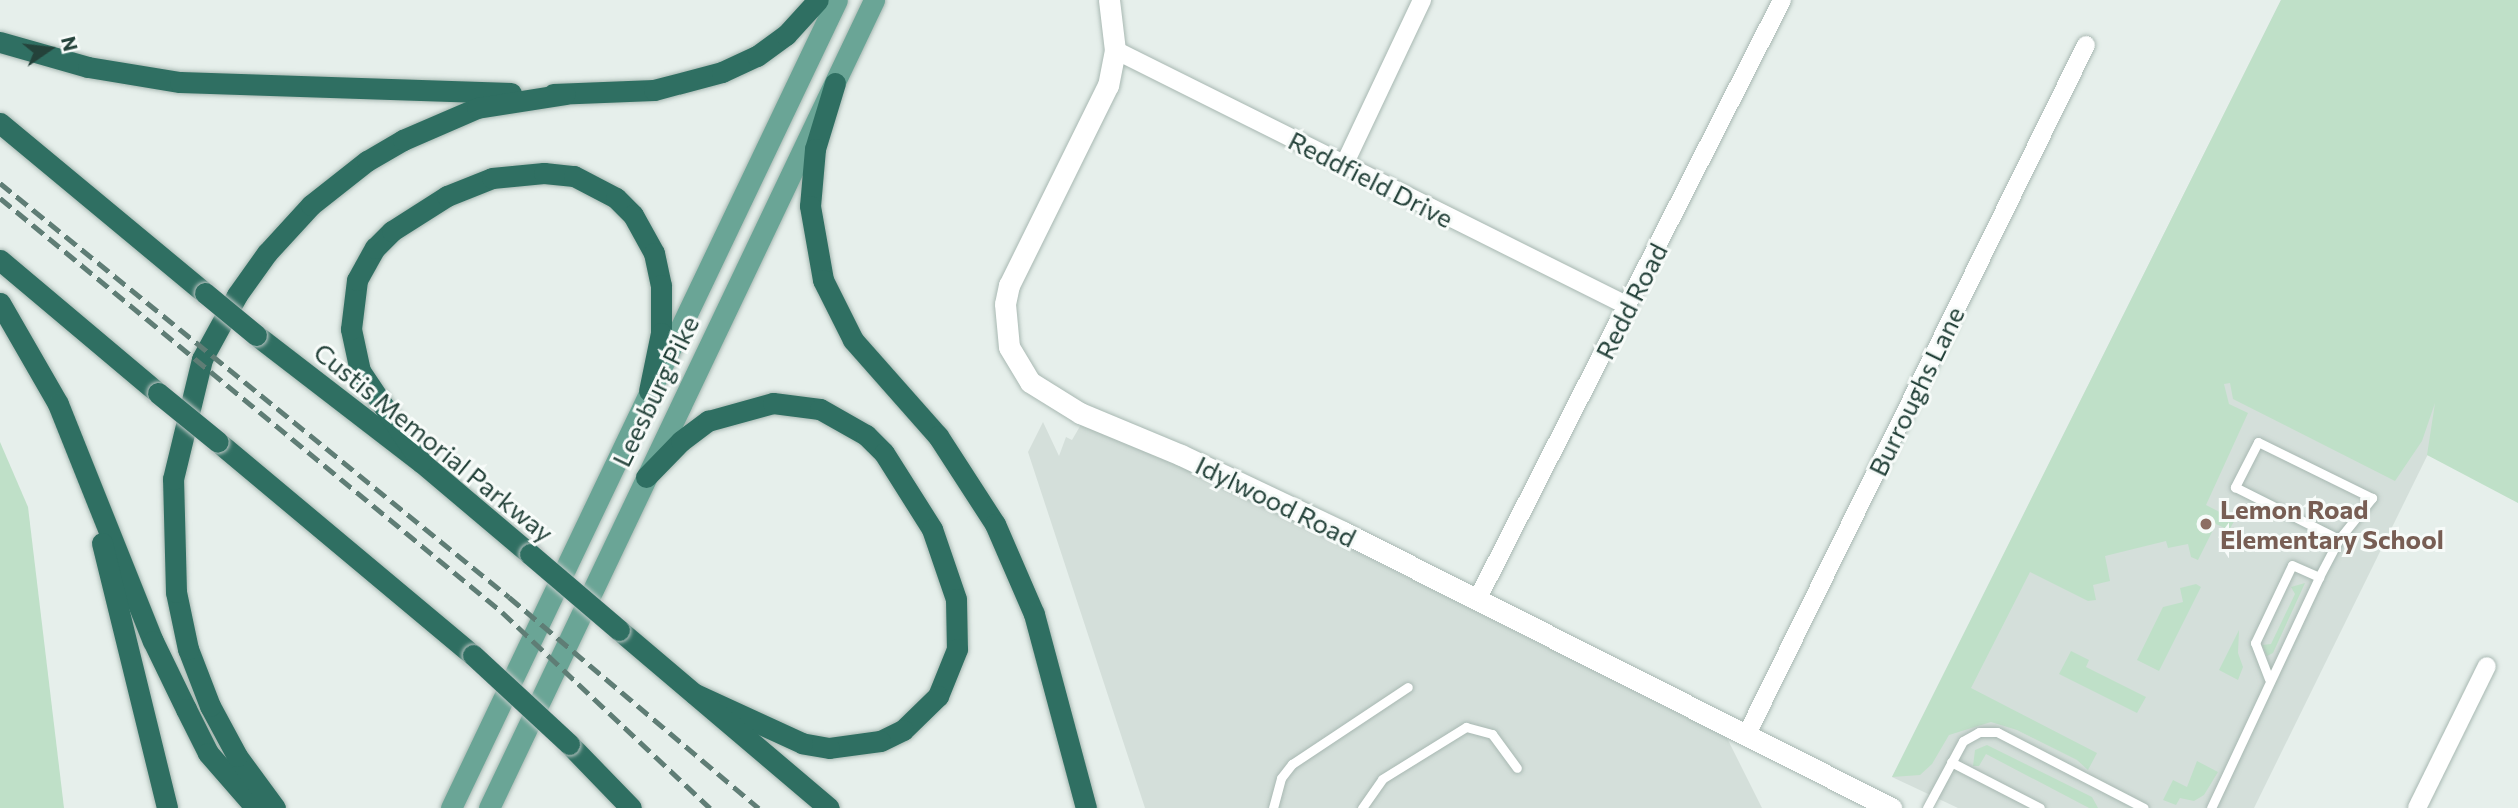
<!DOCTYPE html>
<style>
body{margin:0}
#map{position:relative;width:2518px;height:808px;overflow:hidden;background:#e6efeb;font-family:Commissioner,sans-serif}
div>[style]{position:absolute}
.built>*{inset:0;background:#d4dfda}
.green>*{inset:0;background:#bfe0c8}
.roads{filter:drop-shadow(0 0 2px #a8b8b2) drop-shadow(0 0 2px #a8b8b2)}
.lane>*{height:9px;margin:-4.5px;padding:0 4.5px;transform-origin:4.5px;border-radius:4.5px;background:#fff}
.street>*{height:18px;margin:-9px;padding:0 9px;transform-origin:9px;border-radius:9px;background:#fff}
.secondary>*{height:21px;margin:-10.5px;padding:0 10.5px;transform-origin:10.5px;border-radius:10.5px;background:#fff}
.primary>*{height:21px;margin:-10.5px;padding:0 10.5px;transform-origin:10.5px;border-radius:10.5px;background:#6aa596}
.highway>*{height:21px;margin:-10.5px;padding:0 10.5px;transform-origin:10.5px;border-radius:10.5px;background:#2f6f62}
.rail>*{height:5px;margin-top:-2.5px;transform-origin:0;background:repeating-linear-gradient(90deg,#5f7d75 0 14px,transparent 0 21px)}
.bridges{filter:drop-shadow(0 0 2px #c2cac8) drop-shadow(0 0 2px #c2cac8)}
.highway-bridge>*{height:21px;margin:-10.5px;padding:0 10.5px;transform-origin:10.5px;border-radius:10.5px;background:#2f6f62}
.dots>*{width:19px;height:19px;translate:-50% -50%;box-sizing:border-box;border:4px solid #f7fbf9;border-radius:50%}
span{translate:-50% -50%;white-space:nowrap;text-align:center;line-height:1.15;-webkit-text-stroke:6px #f7fbf9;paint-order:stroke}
.street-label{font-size:26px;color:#24423a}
.education-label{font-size:26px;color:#785e54;font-weight:700}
.left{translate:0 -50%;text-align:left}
.north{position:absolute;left:14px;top:14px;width:70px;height:70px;-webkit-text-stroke:5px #f7fbf9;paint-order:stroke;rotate:76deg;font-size:19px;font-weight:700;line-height:28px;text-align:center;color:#24423a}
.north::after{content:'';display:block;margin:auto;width:24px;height:32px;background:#24423a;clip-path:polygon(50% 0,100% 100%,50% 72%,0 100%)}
</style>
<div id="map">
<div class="built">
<i style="clip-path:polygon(2281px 0,2518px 0,2518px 271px,2254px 808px,1958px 808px,1892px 777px)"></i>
<i style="clip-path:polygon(1086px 416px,1727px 738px,1762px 808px,1145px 808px,1028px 452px,1043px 422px,1059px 456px,1066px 437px,1072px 440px)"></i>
</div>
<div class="green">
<i style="clip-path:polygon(2281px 0,2518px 0,2518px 503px,2427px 455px,2435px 403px,2422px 441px,2395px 481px,2233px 399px,2230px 383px,2224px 384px,2229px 404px,2248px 413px,2206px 505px,2235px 520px,2229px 530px,2216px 524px,2198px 560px,2191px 557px,2188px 544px,2168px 548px,2166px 541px,2105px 556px,2110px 581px,2093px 585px,2096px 600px,2088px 601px,2030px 572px,1971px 688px,2097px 753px,2088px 770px,2077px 760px,2017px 730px,1991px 722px,1949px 735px,1932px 764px,1920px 775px,1892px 777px)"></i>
<i style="clip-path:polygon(0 442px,28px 507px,64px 808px,0 808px)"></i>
<i style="clip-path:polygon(2305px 583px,2273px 653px,2267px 656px,2262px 645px,2271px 644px,2295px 594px,2291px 587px)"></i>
<i style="clip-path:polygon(2196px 584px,2201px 587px,2159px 671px,2137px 660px,2163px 607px,2183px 602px,2180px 588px)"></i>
<i style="clip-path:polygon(2239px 630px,2238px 653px,2243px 667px,2238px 680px,2219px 670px)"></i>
<i style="clip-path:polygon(2071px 651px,2089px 660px,2086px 667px,2146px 697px,2137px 713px,2059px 674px)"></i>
<i style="clip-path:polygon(1987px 745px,2092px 797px,2098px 808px,2089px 808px,1986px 754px,1979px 766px,1973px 766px,1975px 750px)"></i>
<i style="clip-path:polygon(2197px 761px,2218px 772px,2204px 795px,2194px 801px,2180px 798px,2176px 805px,2163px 800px,2173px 780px,2187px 787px)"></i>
</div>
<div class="roads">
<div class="lane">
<i style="left:2269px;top:679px;width:39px;rotate:-111deg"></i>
<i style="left:2255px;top:643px;width:86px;rotate:-64.6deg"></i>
<i style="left:2292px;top:565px;width:30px;rotate:24deg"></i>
<i style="left:1951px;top:762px;width:100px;rotate:27.3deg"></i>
<i style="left:1273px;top:808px;width:31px;rotate:-75deg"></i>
<i style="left:1281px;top:778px;width:18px;rotate:-52deg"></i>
<i style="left:1292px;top:764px;width:139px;rotate:-33.6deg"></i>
<i style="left:1362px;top:808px;width:35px;rotate:-55deg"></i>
<i style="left:1382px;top:779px;width:99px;rotate:-31.8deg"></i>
<i style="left:1466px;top:727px;width:27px;rotate:15deg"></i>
<i style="left:1492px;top:734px;width:42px;rotate:53.7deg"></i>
<i style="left:1927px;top:808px;width:76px;rotate:-61.8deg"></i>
<i style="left:1963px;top:741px;width:18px;rotate:-29deg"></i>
<i style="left:1979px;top:732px;width:18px"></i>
<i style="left:1997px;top:732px;width:165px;rotate:27.3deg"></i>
<i style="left:2211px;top:808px;width:255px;rotate:-64.9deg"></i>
<i style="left:2319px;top:577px;width:43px;rotate:-62.2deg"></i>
<i style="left:2339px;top:539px;width:53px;rotate:-51.2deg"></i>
<i style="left:2372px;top:498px;width:127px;rotate:-153.8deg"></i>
<i style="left:2258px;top:442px;width:51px;rotate:117.1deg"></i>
<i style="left:2235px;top:487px;width:116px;rotate:26.6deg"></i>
</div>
<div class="street">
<i style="left:1115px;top:50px;width:573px;rotate:26.52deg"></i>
<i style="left:1344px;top:165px;width:183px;rotate:-64.7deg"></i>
<i style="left:1477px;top:600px;width:673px;rotate:-63.05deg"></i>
<i style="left:1746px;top:736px;width:770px;rotate:-63.8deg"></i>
<i style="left:2417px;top:808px;width:158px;rotate:-63.8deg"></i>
</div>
<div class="secondary">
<i style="left:1109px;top:0;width:50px;rotate:83.2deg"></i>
<i style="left:1115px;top:50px;width:36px;rotate:101deg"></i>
<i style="left:1108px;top:85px;width:223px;rotate:116.3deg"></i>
<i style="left:1009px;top:285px;width:19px;rotate:102deg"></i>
<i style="left:1005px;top:304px;width:43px;rotate:84.7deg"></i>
<i style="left:1009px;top:347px;width:41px;rotate:59deg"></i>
<i style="left:1030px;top:382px;width:59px;rotate:31.8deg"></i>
<i style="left:1080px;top:413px;width:109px;rotate:22.6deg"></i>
<i style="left:1181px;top:455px;width:179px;rotate:25.4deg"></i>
<i style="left:1343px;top:532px;width:614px;rotate:26.73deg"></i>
</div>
<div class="primary">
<i style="left:451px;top:808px;width:895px;rotate:-64.47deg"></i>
<i style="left:489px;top:808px;width:895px;rotate:-64.52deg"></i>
</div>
<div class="highway">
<i style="left:0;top:42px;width:91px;rotate:15.9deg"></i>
<i style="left:88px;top:67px;width:93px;rotate:9.3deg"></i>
<i style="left:180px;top:82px;width:331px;rotate:1.9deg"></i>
<i style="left:835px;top:83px;width:69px;rotate:106.9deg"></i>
<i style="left:815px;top:149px;width:57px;rotate:95deg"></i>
<i style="left:810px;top:206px;width:75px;rotate:80deg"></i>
<i style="left:823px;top:280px;width:67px;rotate:63.4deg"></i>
<i style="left:853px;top:340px;width:128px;rotate:48.5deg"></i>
<i style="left:938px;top:436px;width:105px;rotate:57.1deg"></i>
<i style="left:995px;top:524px;width:98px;rotate:66.6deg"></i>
<i style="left:1034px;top:614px;width:201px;rotate:75deg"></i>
<i style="left:553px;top:94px;width:101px;rotate:-2.3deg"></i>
<i style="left:654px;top:90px;width:70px;rotate:-14.8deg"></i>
<i style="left:722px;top:72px;width:38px;rotate:-25deg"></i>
<i style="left:757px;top:56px;width:36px;rotate:-36deg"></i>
<i style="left:786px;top:35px;width:47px;rotate:-47.6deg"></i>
<i style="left:0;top:123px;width:266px;rotate:39.7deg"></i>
<i style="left:0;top:260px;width:207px;rotate:40.1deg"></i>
<i style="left:0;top:303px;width:116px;rotate:60.1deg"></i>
<i style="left:58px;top:404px;width:255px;rotate:68.2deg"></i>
<i style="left:153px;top:641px;width:76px;rotate:64.1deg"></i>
<i style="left:186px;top:709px;width:49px;rotate:63.4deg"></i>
<i style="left:208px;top:753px;width:73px;rotate:48.9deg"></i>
<i style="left:256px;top:335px;width:208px;rotate:37.6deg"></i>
<i style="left:421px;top:462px;width:143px;rotate:40.2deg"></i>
<i style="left:218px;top:442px;width:332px;rotate:39.9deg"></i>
<i style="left:421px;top:462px;width:110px;rotate:-123.8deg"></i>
<i style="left:360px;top:371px;width:43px;rotate:-102.1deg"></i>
<i style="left:351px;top:329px;width:49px;rotate:-83deg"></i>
<i style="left:357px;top:280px;width:37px;rotate:-61deg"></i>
<i style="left:375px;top:248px;width:24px;rotate:-45deg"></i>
<i style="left:392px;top:231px;width:65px;rotate:-32.5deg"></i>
<i style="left:447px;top:196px;width:48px;rotate:-21.8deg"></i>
<i style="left:492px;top:178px;width:52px;rotate:-5.5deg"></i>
<i style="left:544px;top:173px;width:30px;rotate:6deg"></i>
<i style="left:574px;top:176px;width:47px;rotate:27.6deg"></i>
<i style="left:616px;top:198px;width:24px;rotate:45deg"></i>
<i style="left:633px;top:215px;width:43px;rotate:61.1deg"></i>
<i style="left:654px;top:253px;width:33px;rotate:78deg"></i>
<i style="left:661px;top:285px;width:48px;rotate:90deg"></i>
<i style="left:661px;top:333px;width:59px;rotate:101.7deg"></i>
<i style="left:646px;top:477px;width:50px;rotate:-45.8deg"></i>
<i style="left:681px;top:441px;width:34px;rotate:-37deg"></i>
<i style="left:708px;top:421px;width:67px;rotate:-15.5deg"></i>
<i style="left:773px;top:403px;width:47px;rotate:7.3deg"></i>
<i style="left:820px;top:409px;width:53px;rotate:29.5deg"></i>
<i style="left:866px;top:435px;width:25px;rotate:45deg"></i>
<i style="left:884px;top:453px;width:90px;rotate:57.7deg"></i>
<i style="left:932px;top:529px;width:74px;rotate:71.1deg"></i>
<i style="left:956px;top:599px;width:50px;rotate:88.9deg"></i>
<i style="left:957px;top:649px;width:51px;rotate:112deg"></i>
<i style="left:938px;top:696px;width:49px;rotate:135.8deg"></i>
<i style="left:903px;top:730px;width:25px;rotate:154deg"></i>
<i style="left:880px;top:741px;width:51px;rotate:172.2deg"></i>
<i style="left:829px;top:748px;width:27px;rotate:-170deg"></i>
<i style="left:802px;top:743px;width:118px;rotate:-155.4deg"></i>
<i style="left:102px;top:543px;width:273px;rotate:76.2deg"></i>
<i style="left:619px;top:630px;width:275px;rotate:40.3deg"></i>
<i style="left:569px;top:744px;width:89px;rotate:45.9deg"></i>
<i style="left:275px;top:808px;width:64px;rotate:-126.2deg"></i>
<i style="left:237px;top:756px;width:57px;rotate:-118.4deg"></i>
<i style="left:210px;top:706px;width:61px;rotate:-111.1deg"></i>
<i style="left:188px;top:649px;width:58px;rotate:-101.9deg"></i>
<i style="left:176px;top:592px;width:113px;rotate:-91.5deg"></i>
<i style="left:173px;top:479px;width:123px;rotate:-76.4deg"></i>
<i style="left:202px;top:359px;width:73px;rotate:-61.3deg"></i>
<i style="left:237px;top:295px;width:52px;rotate:-54.5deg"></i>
<i style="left:267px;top:253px;width:65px;rotate:-47.5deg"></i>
<i style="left:311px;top:205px;width:71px;rotate:-38.2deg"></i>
<i style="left:367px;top:161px;width:42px;rotate:-30.3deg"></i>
<i style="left:403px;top:140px;width:81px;rotate:-23.4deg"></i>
<i style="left:477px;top:108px;width:89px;rotate:-9deg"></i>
</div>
</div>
<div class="rail">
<i style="left:0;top:183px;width:656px;rotate:39.12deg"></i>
<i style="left:509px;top:597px;width:327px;rotate:40.2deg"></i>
<i style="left:0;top:198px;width:651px;rotate:39.51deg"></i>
<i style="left:502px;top:612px;width:286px;rotate:43.3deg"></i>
</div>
<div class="bridges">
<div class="highway-bridge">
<i style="left:205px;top:293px;width:66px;rotate:39.5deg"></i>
<i style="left:158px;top:393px;width:77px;rotate:39.2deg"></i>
<i style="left:530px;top:554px;width:117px;rotate:40.5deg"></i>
<i style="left:473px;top:655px;width:131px;rotate:42.8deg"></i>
</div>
</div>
<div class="dots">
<i style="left:2206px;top:524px;background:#8d6e63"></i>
</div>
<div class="street-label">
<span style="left:1371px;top:179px;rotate:27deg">Reddfield Drive</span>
<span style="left:1631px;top:301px;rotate:-63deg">Redd Road</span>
<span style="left:655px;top:391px;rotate:-64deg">Leesburg Pike</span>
<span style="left:1916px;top:391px;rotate:-64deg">Burroughs Lane</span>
<span style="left:434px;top:442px;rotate:39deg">Custis Memorial Parkway</span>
<span style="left:1276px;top:501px;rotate:26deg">Idylwood Road</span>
</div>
<div class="education-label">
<span class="left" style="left:2220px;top:524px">Lemon Road<br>Elementary School</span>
</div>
<div class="north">N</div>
</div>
